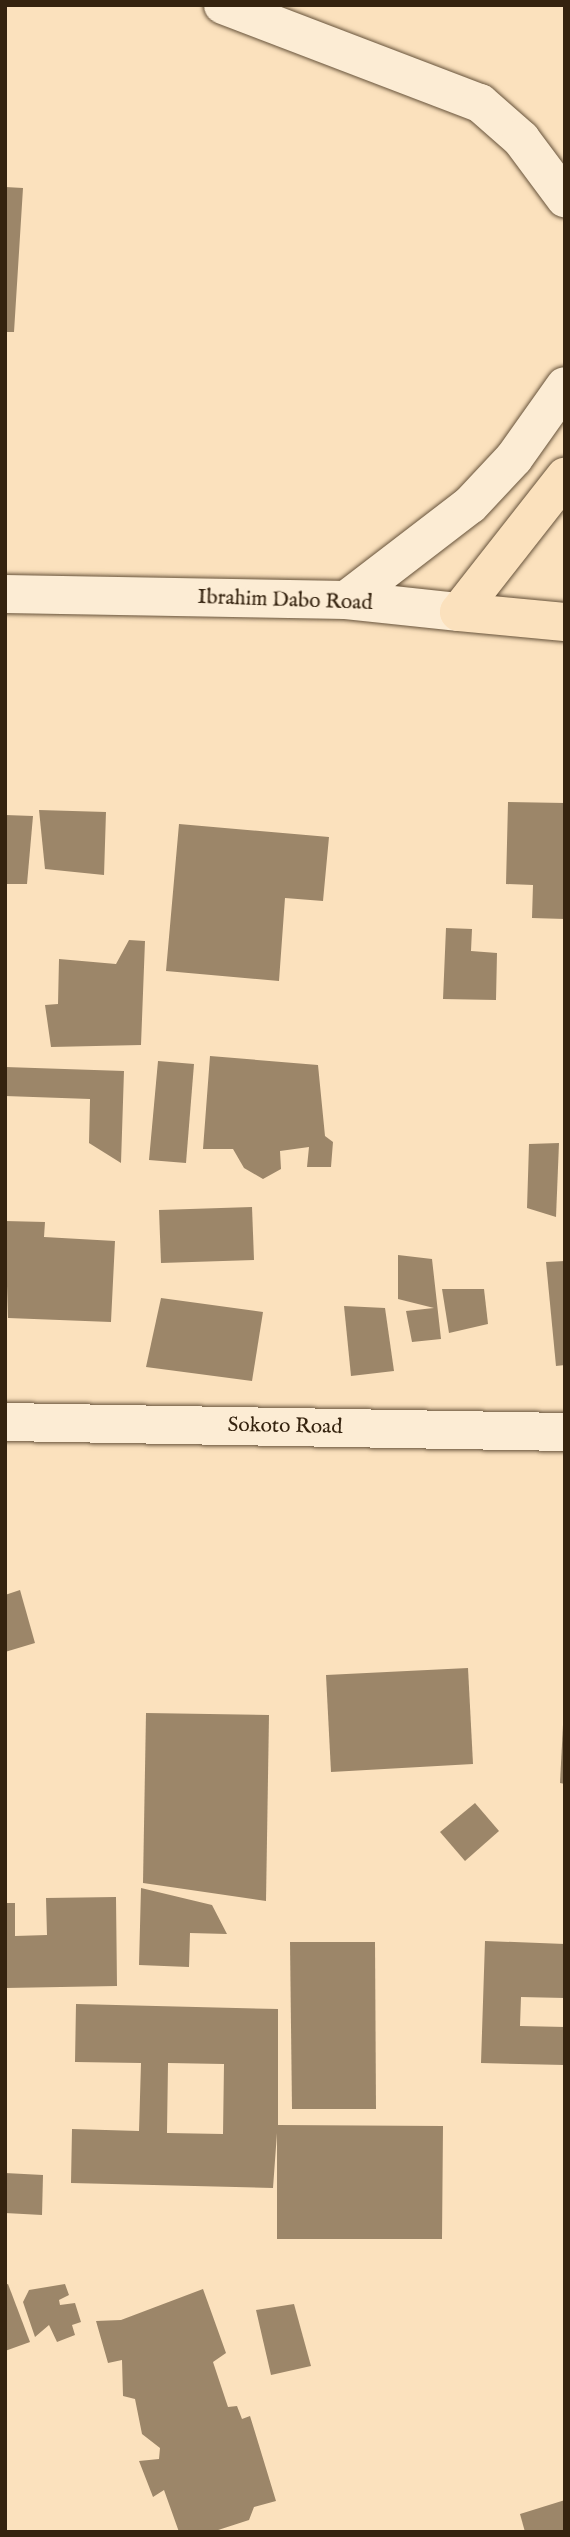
<!DOCTYPE html>
<style>
body{margin:0}
#map{position:relative;width:570px;height:2537px;overflow:hidden;background:#fbe1bd;font-family:"IM FELL English",serif}
div>[style]{position:absolute}
.building>*{inset:0;background:#9c8669}
.roads{filter:drop-shadow(0 0 2px #66523a) drop-shadow(0 0 2px #66523a)}
.minor>*{height:38px;margin:-19px;padding:0 19px;transform-origin:19px;border-radius:19px;background:#fcecd4}
.major>*{height:38px;margin:-19px;padding:0 19px;transform-origin:19px;border-radius:19px;background:#fbe1bd}
span{translate:-50% -50%;white-space:nowrap;text-align:center;line-height:1.15;-webkit-text-stroke:6px #fcecd4;paint-order:stroke}
.street-label{font-size:21px;color:#35230f}
.frame{position:absolute;inset:0;border:7px solid #35230f;pointer-events:none}
</style>
<div id="map">
<div class="building">
<i style="clip-path:polygon(5px 187px,23px 188px,14px 332px,5px 332px)"></i>
<i style="clip-path:polygon(508px 802px,565px 803px,565px 919px,532px 918px,533px 885px,506px 884px)"></i>
<i style="clip-path:polygon(39px 810px,106px 812px,104px 875px,45px 869px)"></i>
<i style="clip-path:polygon(5px 815px,33px 816px,27px 884px,5px 884px)"></i>
<i style="clip-path:polygon(179px 824px,329px 837px,323px 901px,285px 898px,279px 981px,166px 971px)"></i>
<i style="clip-path:polygon(446px 928px,472px 929px,471px 951px,497px 953px,496px 1000px,443px 999px)"></i>
<i style="clip-path:polygon(129px 940px,145px 941px,141px 1045px,51px 1047px,45px 1005px,58px 1004px,59px 959px,116px 964px)"></i>
<i style="clip-path:polygon(210px 1056px,318px 1065px,325px 1136px,333px 1142px,331px 1167px,307px 1167px,309px 1147px,280px 1151px,281px 1169px,263px 1179px,244px 1168px,233px 1149px,203px 1149px)"></i>
<i style="clip-path:polygon(158px 1061px,194px 1064px,186px 1163px,149px 1160px)"></i>
<i style="clip-path:polygon(5px 1067px,124px 1071px,121px 1163px,89px 1143px,90px 1099px,5px 1096px)"></i>
<i style="clip-path:polygon(559px 1143px,556px 1217px,527px 1208px,529px 1144px)"></i>
<i style="clip-path:polygon(252px 1207px,254px 1260px,161px 1263px,159px 1210px)"></i>
<i style="clip-path:polygon(5px 1221px,45px 1222px,44px 1237px,115px 1241px,111px 1322px,8px 1318px)"></i>
<i style="clip-path:polygon(398px 1255px,432px 1259px,441px 1339px,412px 1342px,406px 1311px,434px 1308px,398px 1299px)"></i>
<i style="clip-path:polygon(565px 1261px,565px 1365px,556px 1366px,546px 1262px)"></i>
<i style="clip-path:polygon(442px 1289px,484px 1289px,488px 1324px,449px 1333px)"></i>
<i style="clip-path:polygon(161px 1298px,263px 1312px,252px 1381px,146px 1367px)"></i>
<i style="clip-path:polygon(344px 1306px,385px 1308px,394px 1371px,351px 1376px)"></i>
<i style="clip-path:polygon(20px 1590px,35px 1643px,5px 1652px,5px 1595px)"></i>
<i style="clip-path:polygon(468px 1668px,473px 1764px,331px 1772px,326px 1675px)"></i>
<i style="clip-path:polygon(146px 1713px,269px 1715px,266px 1901px,143px 1883px)"></i>
<i style="clip-path:polygon(563px 1725px,565px 1725px,565px 1784px,560px 1783px)"></i>
<i style="clip-path:polygon(475px 1803px,499px 1831px,465px 1861px,440px 1832px)"></i>
<i style="clip-path:polygon(141px 1888px,212px 1905px,227px 1934px,190px 1933px,189px 1967px,139px 1965px)"></i>
<i style="clip-path:polygon(116px 1897px,117px 1986px,5px 1988px,5px 1903px,15px 1903px,15px 1936px,47px 1935px,46px 1898px)"></i>
<i style="clip-path:polygon(485px 1941px,565px 1944px,565px 1998px,521px 1997px,520px 2026px,565px 2027px,565px 2065px,481px 2063px)"></i>
<i style="clip-path:polygon(290px 1942px,375px 1942px,376px 2109px,292px 2109px)"></i>
<i style="clip-path:polygon(evenodd,76px 2004px,278px 2009px,278px 2125px,443px 2126px,442px 2239px,277px 2239px,277px 2133px,273px 2188px,71px 2183px,72px 2129px,139px 2131px,141px 2063px,75px 2062px,76px 2004px,168px 2063px,224px 2064px,223px 2134px,167px 2133px,168px 2063px)"></i>
<i style="clip-path:polygon(5px 2173px,43px 2175px,42px 2215px,5px 2213px)"></i>
<i style="clip-path:polygon(8px 2284px,30px 2342px,5px 2351px,5px 2285px)"></i>
<i style="clip-path:polygon(65px 2284px,69px 2295px,59px 2300px,60px 2305px,75px 2303px,81px 2322px,72px 2325px,75px 2335px,57px 2342px,49px 2325px,35px 2337px,23px 2302px,29px 2290px)"></i>
<i style="clip-path:polygon(203px 2289px,226px 2353px,213px 2362px,228px 2407px,237px 2406px,242px 2419px,250px 2416px,276px 2501px,254px 2507px,249px 2520px,212px 2532px,179px 2532px,164px 2490px,153px 2497px,139px 2461px,159px 2459px,160px 2448px,142px 2434px,135px 2399px,123px 2396px,122px 2360px,108px 2363px,96px 2321px,121px 2320px)"></i>
<i style="clip-path:polygon(294px 2304px,311px 2366px,271px 2375px,256px 2310px)"></i>
<i style="clip-path:polygon(565px 2500px,565px 2532px,525px 2532px,520px 2514px)"></i>
</div>
<div class="roads">
<div class="minor">
<i style="left:223px;top:5px;width:275px;rotate:20.9deg"></i>
<i style="left:480px;top:103px;width:55px;rotate:41.3deg"></i>
<i style="left:521px;top:139px;width:74px;rotate:53.3deg"></i>
<i style="left:5px;top:594px;width:341px;rotate:1deg"></i>
<i style="left:346px;top:600px;width:114px;rotate:6.1deg"></i>
<i style="left:346px;top:600px;width:156px;rotate:-37.5deg"></i>
<i style="left:470px;top:505px;width:64px;rotate:-46.9deg"></i>
<i style="left:514px;top:458px;width:88px;rotate:-54.7deg"></i>
<i style="left:5px;top:1422px;width:560px;rotate:1.02deg"></i>
</div>
<div class="major">
<i style="left:459px;top:612px;width:172px;rotate:-51.9deg"></i>
<i style="left:459px;top:612px;width:106px;rotate:5.4deg"></i>
</div>
</div>
<div class="street-label">
<span style="left:285px;top:601px;rotate:2deg">Ibrahim Dabo Road</span>
<span style="left:285px;top:1427px;rotate:1deg">Sokoto Road</span>
</div>
<div class="frame"></div>
</div>
